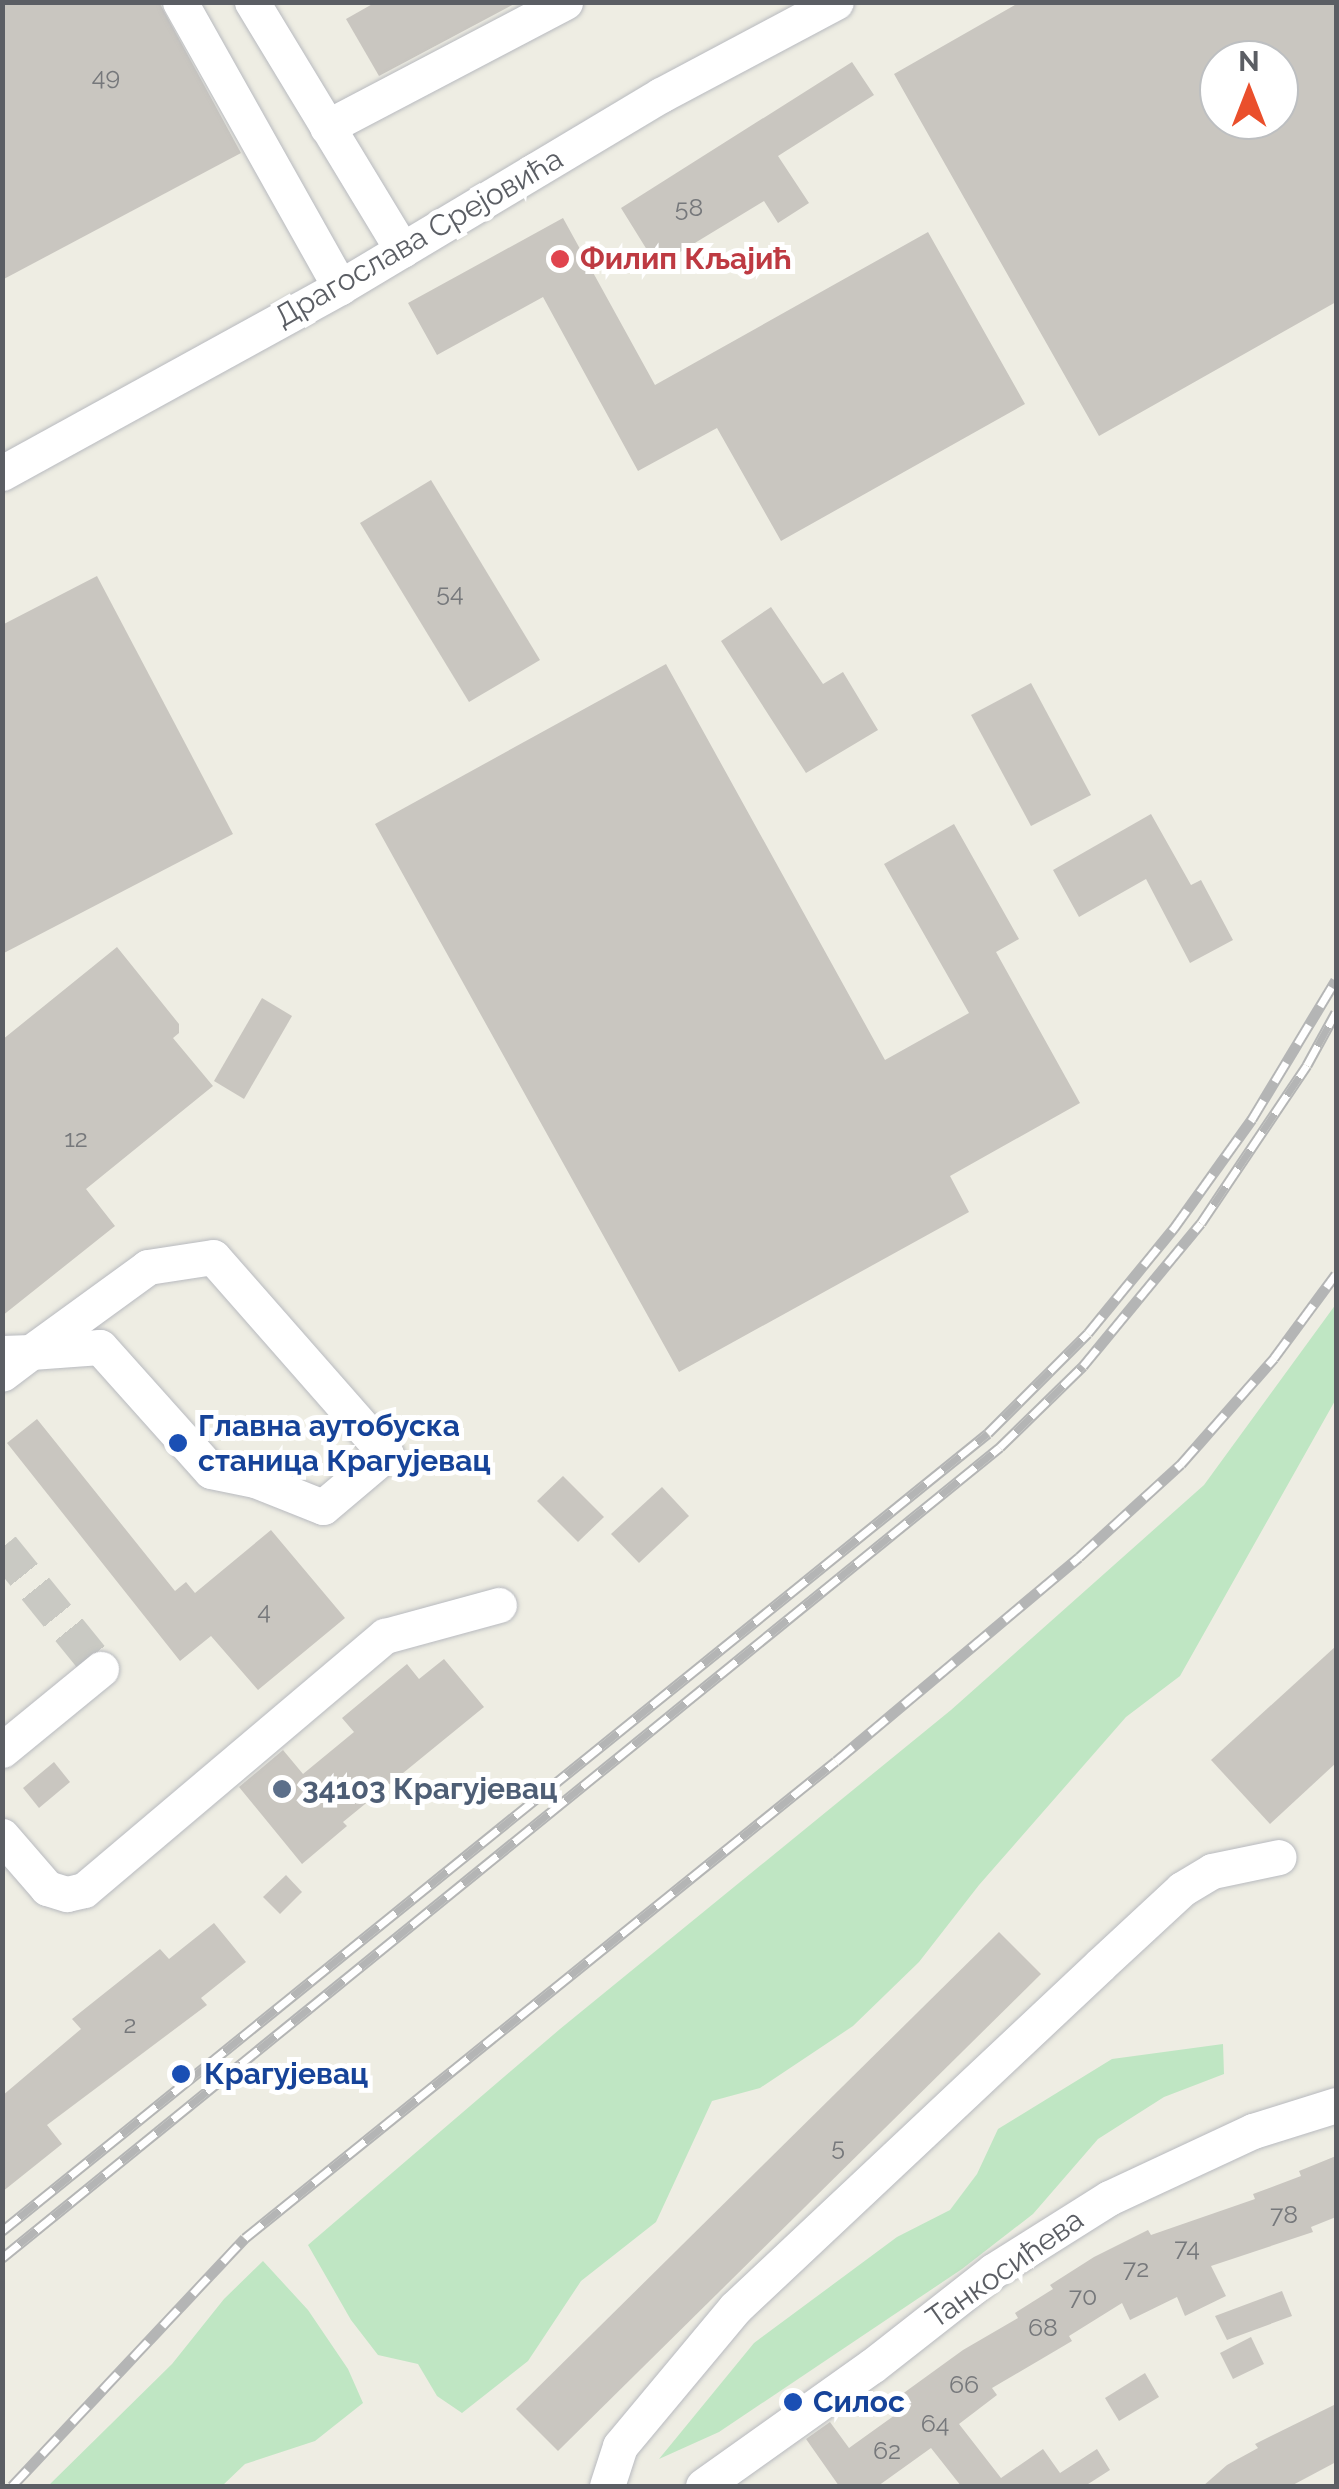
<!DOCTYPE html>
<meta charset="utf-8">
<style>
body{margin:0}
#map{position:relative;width:1339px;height:2489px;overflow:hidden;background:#eeede3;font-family:Raleway,sans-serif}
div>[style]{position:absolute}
.green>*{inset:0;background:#bfe6c3}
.building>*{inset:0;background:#c9c6c0}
.minor-tunnel>*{height:35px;margin-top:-17.5px;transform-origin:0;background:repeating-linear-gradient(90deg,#c9c9c3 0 35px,transparent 0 53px)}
.roads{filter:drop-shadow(0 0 2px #b8babf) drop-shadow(0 0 2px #b8babf)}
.minor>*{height:35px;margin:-17.5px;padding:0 17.5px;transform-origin:17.5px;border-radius:17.5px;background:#fff}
.rail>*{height:11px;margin-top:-5.5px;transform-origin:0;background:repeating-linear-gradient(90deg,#fff 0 22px,#b4b5b5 0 44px);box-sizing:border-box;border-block:2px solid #b4b5b5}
.dots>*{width:28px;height:28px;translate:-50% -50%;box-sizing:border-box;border:5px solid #fff;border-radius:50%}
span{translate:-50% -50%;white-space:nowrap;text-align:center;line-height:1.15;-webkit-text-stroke:10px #fff;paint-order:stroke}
.number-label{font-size:25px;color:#76787b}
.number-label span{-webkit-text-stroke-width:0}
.street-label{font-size:30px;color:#5b5e64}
.health-label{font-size:30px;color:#be3a42;font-weight:700}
.left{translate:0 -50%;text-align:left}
.transit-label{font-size:30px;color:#164399;font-weight:700}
.service-label{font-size:30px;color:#4e5e75;font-weight:700}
.frame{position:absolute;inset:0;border:5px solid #5b5e64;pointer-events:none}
.north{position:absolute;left:1199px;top:40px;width:100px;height:100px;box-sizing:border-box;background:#fff;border:2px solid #bdbfc1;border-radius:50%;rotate:0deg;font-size:28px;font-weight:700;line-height:40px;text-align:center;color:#5b5e64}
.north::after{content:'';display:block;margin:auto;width:35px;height:45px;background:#ea4f2c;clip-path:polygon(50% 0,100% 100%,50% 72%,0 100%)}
</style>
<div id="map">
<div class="green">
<i style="clip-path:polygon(1336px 1304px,1336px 1399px,1180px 1676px,1126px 1717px,979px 1885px,919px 1962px,853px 2026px,760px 2088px,712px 2101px,656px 2222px,581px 2281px,528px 2361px,462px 2413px,437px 2396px,418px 2364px,378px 2355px,351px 2320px,308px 2245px,560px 2029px,951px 1710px,1204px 1485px)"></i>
<i style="clip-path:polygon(1223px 2044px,1224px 2074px,1164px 2097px,1098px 2139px,1033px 2214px,962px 2269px,719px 2432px,659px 2459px,754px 2343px,897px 2237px,950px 2210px,977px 2174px,998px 2129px,1112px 2059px)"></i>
<i style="clip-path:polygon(263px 2261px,308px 2310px,348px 2369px,363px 2403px,315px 2441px,245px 2464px,222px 2486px,48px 2486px,172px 2364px,224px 2299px)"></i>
</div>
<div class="building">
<i style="clip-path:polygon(2px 2px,159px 2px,241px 153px,2px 280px)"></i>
<i style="clip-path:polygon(376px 2px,518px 2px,379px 76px,346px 19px)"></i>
<i style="clip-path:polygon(evenodd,1020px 2px,1336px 2px,1336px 302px,1099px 436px,894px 74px,1020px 2px,1219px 60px,1279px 60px,1279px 120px,1219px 120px,1219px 60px)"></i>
<i style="clip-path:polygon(852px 62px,874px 95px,778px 156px,809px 203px,778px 223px,764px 201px,657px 266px,621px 208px)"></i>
<i style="clip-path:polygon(563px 218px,655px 385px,928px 232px,1025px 404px,781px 541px,717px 428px,638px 471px,543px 297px,437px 355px,408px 303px)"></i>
<i style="clip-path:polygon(431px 480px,540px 660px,469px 702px,360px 523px)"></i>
<i style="clip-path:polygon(97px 576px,233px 834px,2px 954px,2px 625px)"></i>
<i style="clip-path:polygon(771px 607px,823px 684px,843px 672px,878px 730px,806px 773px,721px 641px)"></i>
<i style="clip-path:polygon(666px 664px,885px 1060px,969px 1013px,884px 864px,954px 824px,1019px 939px,996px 952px,1080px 1103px,950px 1176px,969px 1212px,679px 1372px,375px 824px)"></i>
<i style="clip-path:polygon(1031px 683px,1091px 795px,1031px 826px,971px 715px)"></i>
<i style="clip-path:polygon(1151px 814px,1191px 885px,1201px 880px,1233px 940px,1190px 963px,1146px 879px,1079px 917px,1053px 870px)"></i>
<i style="clip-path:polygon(117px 947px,179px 1024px,179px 1033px,173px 1038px,213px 1086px,86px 1189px,115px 1226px,2px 1316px,2px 1040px)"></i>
<i style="clip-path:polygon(262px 998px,292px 1016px,244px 1099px,214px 1081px)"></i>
<i style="clip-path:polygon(37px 1419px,175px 1591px,186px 1582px,195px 1593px,271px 1530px,345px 1618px,258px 1690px,211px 1636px,180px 1661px,7px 1443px)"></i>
<i style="clip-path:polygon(563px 1476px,604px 1517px,578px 1542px,537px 1501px)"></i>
<i style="clip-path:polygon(662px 1487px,689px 1516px,639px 1563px,611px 1534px)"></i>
<i style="clip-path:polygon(1336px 1646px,1336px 1763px,1270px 1824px,1211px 1760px)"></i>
<i style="clip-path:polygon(444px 1659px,484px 1707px,343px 1822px,347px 1826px,302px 1864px,239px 1787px,283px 1750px,303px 1774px,354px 1732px,342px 1718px,407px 1664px,419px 1679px)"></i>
<i style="clip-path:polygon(54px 1762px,70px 1782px,39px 1808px,23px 1788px)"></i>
<i style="clip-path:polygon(286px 1875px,302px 1892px,280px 1914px,263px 1897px)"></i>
<i style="clip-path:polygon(214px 1923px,246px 1962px,201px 1998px,207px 2005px,47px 2125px,62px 2144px,2px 2192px,2px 2096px,81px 2029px,72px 2019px,160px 1949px,169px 1959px)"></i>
<i style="clip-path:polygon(999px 1932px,1041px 1974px,558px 2451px,516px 2409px)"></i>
<i style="clip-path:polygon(1336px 2156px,1336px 2217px,1311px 2227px,1313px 2232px,1211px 2266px,1226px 2296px,1185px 2316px,1177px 2297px,1130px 2320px,1122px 2303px,1069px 2336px,1072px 2341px,992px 2388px,997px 2395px,959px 2424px,1001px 2478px,1043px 2449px,1060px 2473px,1097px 2449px,1110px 2470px,1085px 2486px,961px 2486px,931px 2448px,878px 2486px,839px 2486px,806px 2439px,830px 2422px,849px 2448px,902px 2410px,894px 2400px,963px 2350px,1018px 2318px,1015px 2313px,1053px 2289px,1050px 2285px,1094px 2257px,1148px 2230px,1151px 2235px,1255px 2199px,1253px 2194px,1301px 2176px,1299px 2171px)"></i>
<i style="clip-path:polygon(1282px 2291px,1292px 2316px,1227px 2340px,1215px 2316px)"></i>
<i style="clip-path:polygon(1251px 2337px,1264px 2364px,1233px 2379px,1220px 2353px)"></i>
<i style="clip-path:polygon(1145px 2373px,1159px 2397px,1119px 2421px,1105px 2398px)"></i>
<i style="clip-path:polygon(1336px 2404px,1336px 2462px,1291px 2486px,1203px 2486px,1227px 2465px,1258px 2448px,1255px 2444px)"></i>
</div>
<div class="minor-tunnel">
<i style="left:2px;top:1547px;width:157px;rotate:50.9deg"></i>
</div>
<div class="roads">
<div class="minor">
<i style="left:180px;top:2px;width:327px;rotate:60.7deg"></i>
<i style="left:252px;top:2px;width:290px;rotate:58.8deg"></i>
<i style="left:327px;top:127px;width:269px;rotate:-27.7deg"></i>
<i style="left:2px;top:473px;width:386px;rotate:-28.8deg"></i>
<i style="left:340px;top:287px;width:374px;rotate:-30.9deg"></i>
<i style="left:661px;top:95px;width:198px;rotate:-28deg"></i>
<i style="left:2px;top:1353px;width:29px;rotate:-2deg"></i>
<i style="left:31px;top:1352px;width:69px;rotate:-4.1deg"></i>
<i style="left:100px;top:1347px;width:166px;rotate:48.2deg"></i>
<i style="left:211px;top:1471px;width:45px;rotate:11.6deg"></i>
<i style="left:255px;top:1480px;width:73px;rotate:21.7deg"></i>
<i style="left:323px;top:1507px;width:82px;rotate:-40.1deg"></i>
<i style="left:386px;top:1454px;width:262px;rotate:-131.3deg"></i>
<i style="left:213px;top:1257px;width:66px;rotate:171.3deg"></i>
<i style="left:148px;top:1267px;width:145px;rotate:144deg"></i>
<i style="left:31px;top:1352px;width:36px;rotate:143deg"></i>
<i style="left:2px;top:1750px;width:128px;rotate:-39.3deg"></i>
<i style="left:2px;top:1836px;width:69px;rotate:49.1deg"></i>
<i style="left:47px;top:1888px;width:21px;rotate:17deg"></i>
<i style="left:67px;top:1894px;width:17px;rotate:-13deg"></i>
<i style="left:84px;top:1890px;width:394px;rotate:-40.2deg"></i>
<i style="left:385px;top:1636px;width:118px;rotate:-15.2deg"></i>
<i style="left:607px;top:2486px;width:42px;rotate:-72deg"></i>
<i style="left:620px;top:2446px;width:180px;rotate:-50.2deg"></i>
<i style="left:735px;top:2308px;width:501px;rotate:-43.22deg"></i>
<i style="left:1100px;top:1965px;width:112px;rotate:-42.8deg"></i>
<i style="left:1182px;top:1889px;width:35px;rotate:-31deg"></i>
<i style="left:1212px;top:1871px;width:68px;rotate:-11.8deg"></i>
<i style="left:703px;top:2486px;width:207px;rotate:-35.4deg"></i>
<i style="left:872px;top:2366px;width:154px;rotate:-38.1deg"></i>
<i style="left:993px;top:2271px;width:137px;rotate:-32.2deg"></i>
<i style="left:1109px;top:2198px;width:159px;rotate:-25deg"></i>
<i style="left:1253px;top:2131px;width:87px;rotate:-17.4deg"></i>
</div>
</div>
<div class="rail">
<i style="left:2px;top:2231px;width:1268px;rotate:-38.98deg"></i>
<i style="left:988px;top:1433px;width:141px;rotate:-45deg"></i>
<i style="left:1088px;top:1333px;width:136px;rotate:-50.7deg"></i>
<i style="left:1174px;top:1228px;width:134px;rotate:-54.4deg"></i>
<i style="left:1252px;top:1119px;width:162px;rotate:-58.9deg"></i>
<i style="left:2px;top:2258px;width:1286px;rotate:-39.1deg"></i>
<i style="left:1000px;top:1447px;width:116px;rotate:-44.3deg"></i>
<i style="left:1083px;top:1366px;width:185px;rotate:-50.5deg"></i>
<i style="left:1201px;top:1223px;width:190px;rotate:-56.1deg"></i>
<i style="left:1307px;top:1065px;width:60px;rotate:-61.3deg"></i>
<i style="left:12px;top:2486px;width:340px;rotate:-46.8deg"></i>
<i style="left:245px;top:2238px;width:759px;rotate:-38.91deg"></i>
<i style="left:836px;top:1761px;width:317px;rotate:-40deg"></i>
<i style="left:1079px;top:1557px;width:138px;rotate:-42.4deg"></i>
<i style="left:1181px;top:1464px;width:141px;rotate:-48.7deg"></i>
<i style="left:1274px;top:1358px;width:104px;rotate:-53.6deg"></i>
</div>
<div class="dots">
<i style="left:560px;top:259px;background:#e0444e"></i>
<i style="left:178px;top:1443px;background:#1a4fb4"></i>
<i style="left:282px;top:1789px;background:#5c6f8a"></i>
<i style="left:181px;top:2074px;background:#1a4fb4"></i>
<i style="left:793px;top:2402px;background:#1a4fb4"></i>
</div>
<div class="number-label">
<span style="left:106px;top:76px">49</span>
<span style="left:689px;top:207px">58</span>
<span style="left:450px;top:592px">54</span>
<span style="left:76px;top:1138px">12</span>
<span style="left:264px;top:1610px">4</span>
<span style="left:130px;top:2024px">2</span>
<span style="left:838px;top:2146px">5</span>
<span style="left:1284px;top:2214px">78</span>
<span style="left:1187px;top:2247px">74</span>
<span style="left:1136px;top:2268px">72</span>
<span style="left:1083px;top:2296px">70</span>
<span style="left:1043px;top:2327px">68</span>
<span style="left:964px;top:2384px">66</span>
<span style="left:935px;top:2423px">64</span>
<span style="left:887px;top:2450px">62</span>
</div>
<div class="street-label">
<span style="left:419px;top:238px;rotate:-30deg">Драгослава Срејовића</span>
<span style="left:1005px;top:2269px;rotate:-35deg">Танкосићева</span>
</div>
<div class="health-label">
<span class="left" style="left:580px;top:259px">Филип Кљајић</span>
</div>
<div class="transit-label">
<span class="left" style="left:198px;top:1443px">Главна аутобуска<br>станица Крагујевац</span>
<span class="left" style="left:204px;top:2074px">Крагујевац</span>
<span class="left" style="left:813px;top:2402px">Силос</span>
</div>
<div class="service-label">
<span class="left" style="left:302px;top:1789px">34103 Крагујевац</span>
</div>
<div class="frame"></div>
<div class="north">N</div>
</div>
